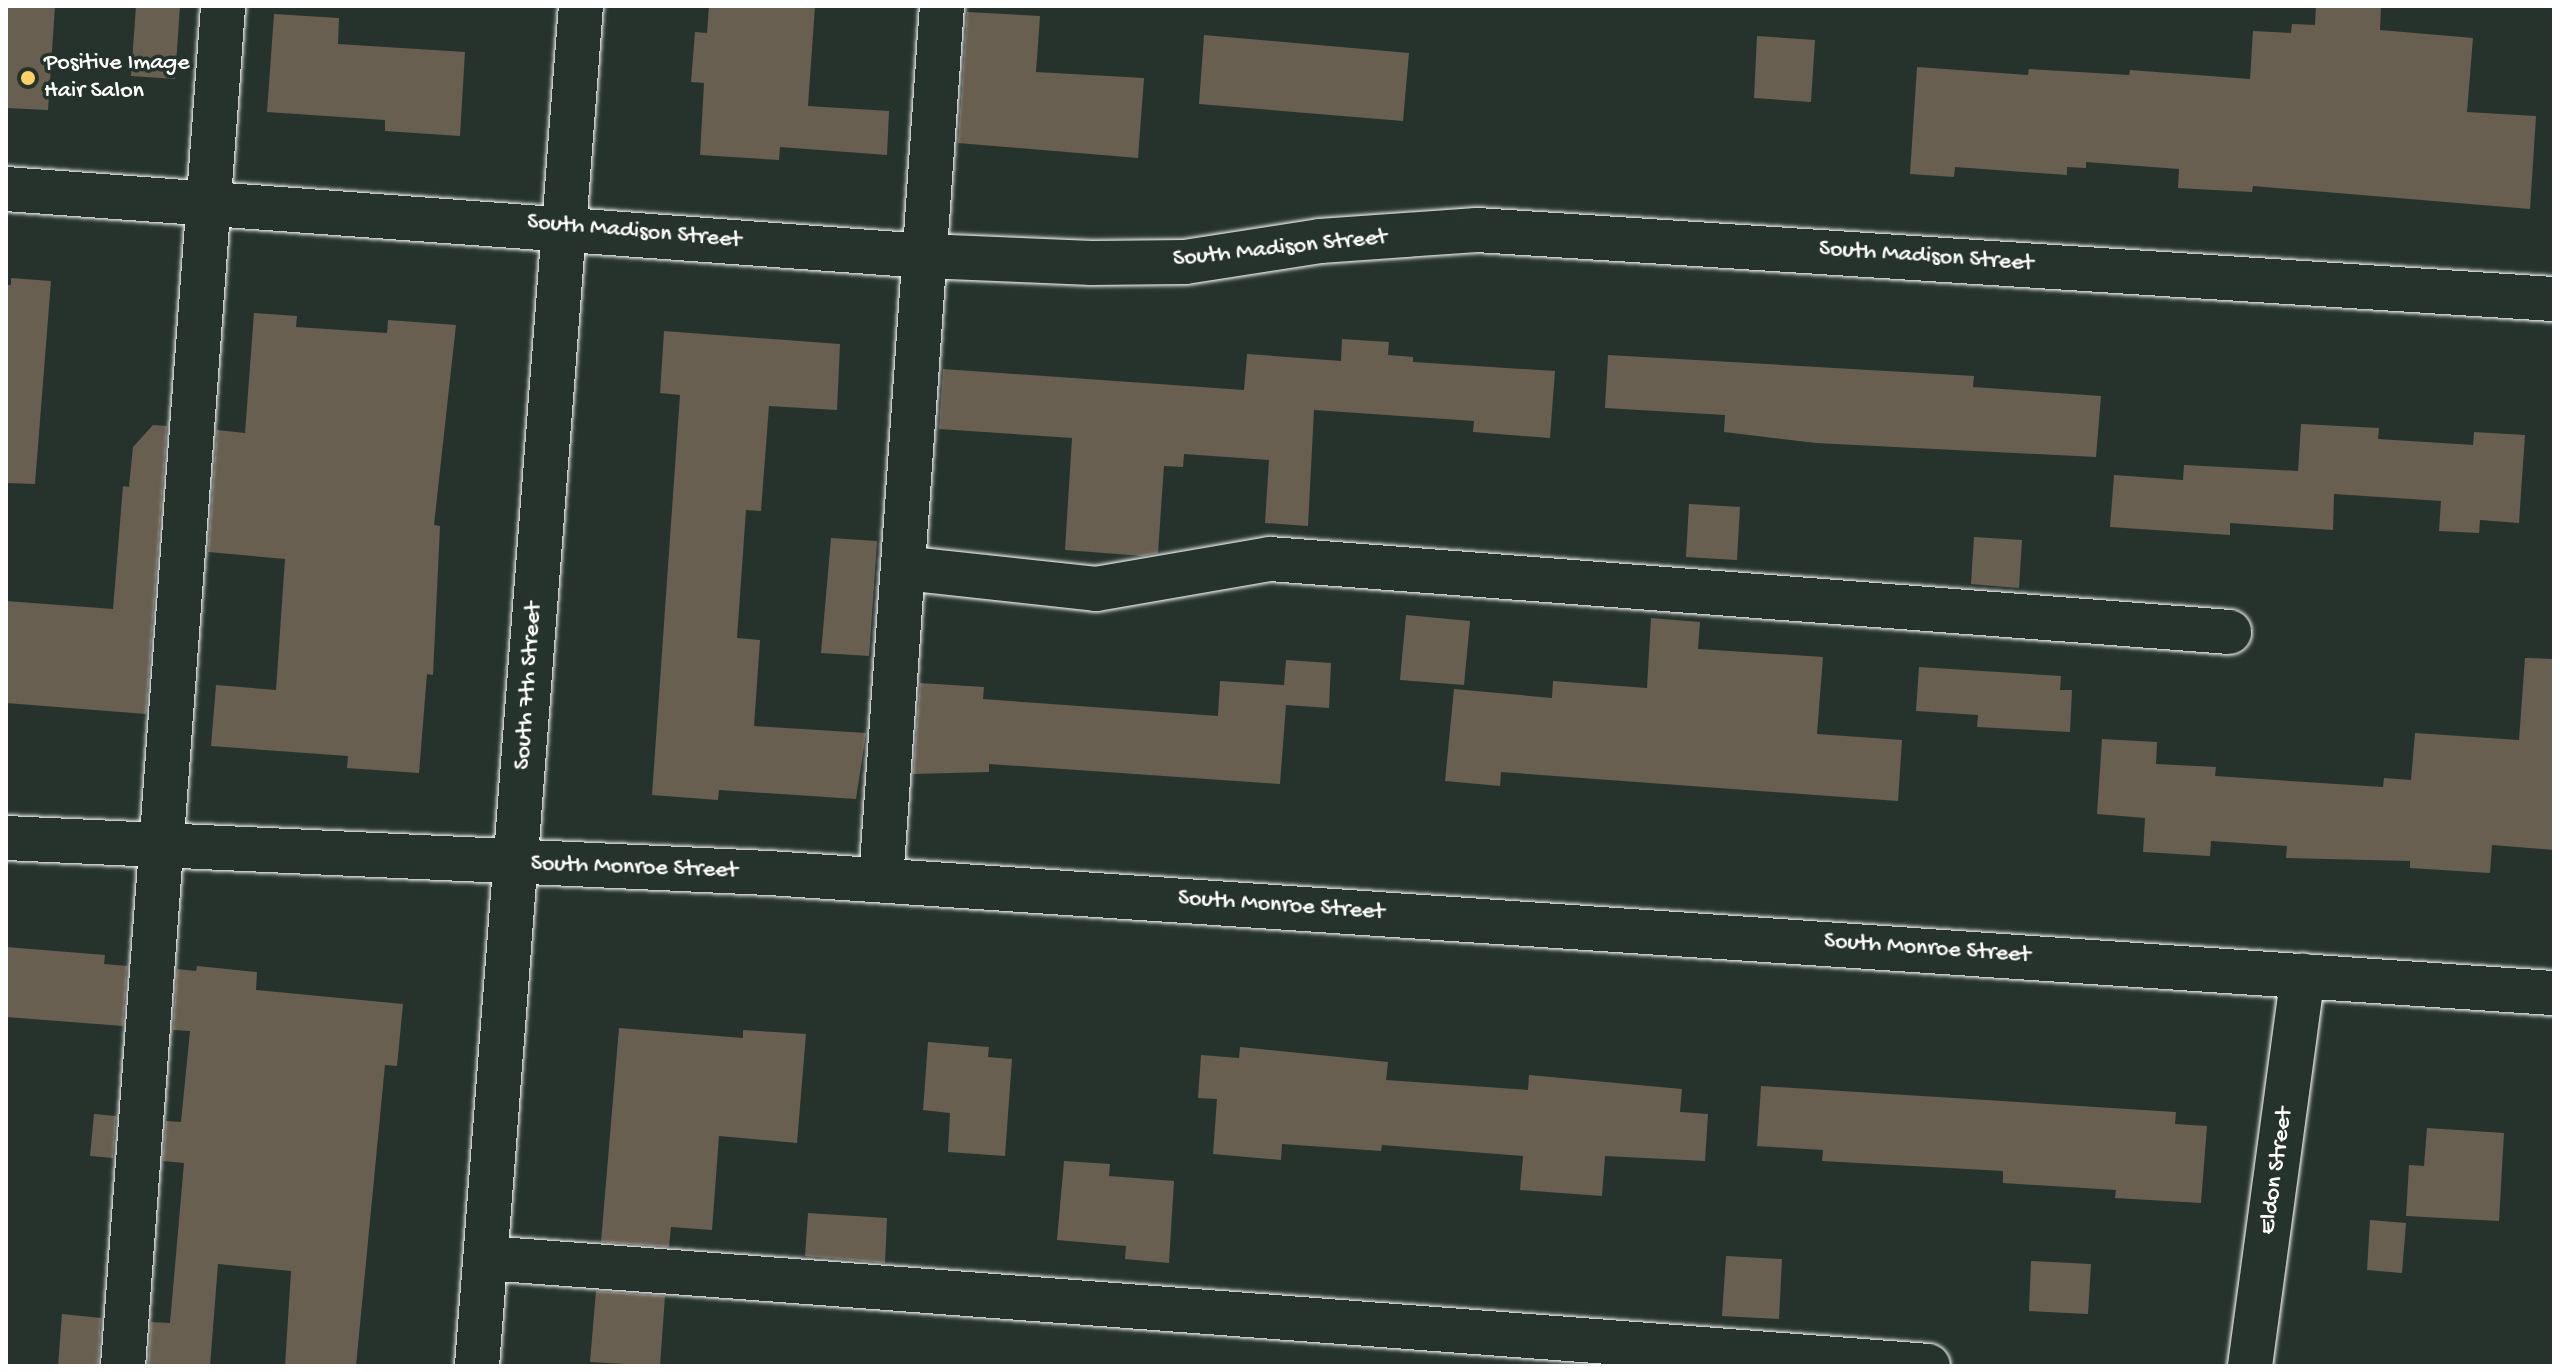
<!DOCTYPE html>
<style>
body{margin:0}
#map{position:relative;width:2560px;height:1372px;overflow:hidden;background:#26332d;font-family:"Gochi Hand",sans-serif}
div>[style]{position:absolute}
.building>*{inset:0;background:#685f51}
.roads{filter:drop-shadow(0 0 2px #fff) drop-shadow(0 0 2px #fff)}
.minor>*{height:44px;margin:-22px;padding:0 22px;transform-origin:22px;border-radius:22px;background:#26332d}
.dots>*{width:22px;height:22px;translate:-50% -50%;box-sizing:border-box;border:4px solid #26332d;border-radius:50%}
span{translate:-50% -50%;white-space:nowrap;text-align:center;line-height:1.15;-webkit-text-stroke:7px #26332d;paint-order:stroke}
.poi-label{font-size:24px;color:#fff}
.left{translate:0 -50%;text-align:left}
.street-label{font-size:24px;color:#fff}
.frame{position:absolute;inset:0;border:8px solid #fff;pointer-events:none}
</style>
<div id="map">
<div class="building">
<i style="clip-path:polygon(6px 6px,55px 6px,48px 110px,6px 108px)"></i>
<i style="clip-path:polygon(136px 6px,180px 6px,175px 79px,131px 76px)"></i>
<i style="clip-path:polygon(709px 6px,815px 6px,808px 106px,889px 111px,887px 155px,780px 147px,779px 160px,700px 155px,704px 83px,691px 82px,695px 32px,707px 33px)"></i>
<i style="clip-path:polygon(2316px 6px,2381px 6px,2380px 30px,2473px 38px,2467px 112px,2536px 116px,2530px 209px,2253px 186px,2252px 192px,2178px 188px,2179px 169px,2086px 162px,2086px 168px,2067px 167px,2067px 175px,1955px 167px,1954px 177px,1910px 174px,1917px 67px,2028px 75px,2029px 69px,2129px 75px,2130px 70px,2250px 79px,2253px 31px,2291px 33px,2292px 24px,2315px 25px)"></i>
<i style="clip-path:polygon(967px 12px,1040px 16px,1036px 72px,1144px 78px,1138px 158px,958px 143px)"></i>
<i style="clip-path:polygon(274px 14px,339px 18px,338px 44px,465px 52px,460px 136px,385px 131px,385px 120px,267px 112px)"></i>
<i style="clip-path:polygon(1204px 35px,1409px 53px,1403px 121px,1199px 104px)"></i>
<i style="clip-path:polygon(1757px 36px,1815px 40px,1811px 102px,1754px 98px)"></i>
<i style="clip-path:polygon(11px 278px,51px 281px,35px 484px,6px 483px,6px 285px,11px 285px)"></i>
<i style="clip-path:polygon(254px 313px,297px 316px,296px 327px,387px 333px,388px 320px,456px 325px,434px 525px,440px 526px,433px 675px,427px 674px,419px 773px,347px 768px,348px 756px,211px 746px,216px 685px,276px 690px,285px 559px,208px 552px,217px 430px,245px 433px)"></i>
<i style="clip-path:polygon(664px 331px,840px 344px,837px 410px,769px 406px,761px 511px,746px 510px,737px 638px,760px 640px,754px 726px,866px 733px,856px 799px,719px 790px,718px 800px,652px 795px,680px 395px,660px 393px)"></i>
<i style="clip-path:polygon(1342px 339px,1389px 342px,1388px 355px,1413px 357px,1413px 362px,1555px 371px,1550px 438px,1473px 432px,1474px 421px,1314px 410px,1308px 526px,1265px 523px,1269px 460px,1184px 454px,1183px 467px,1164px 466px,1158px 553px,1143px 556px,1065px 550px,1072px 438px,939px 429px,943px 369px,1244px 390px,1247px 354px,1341px 361px)"></i>
<i style="clip-path:polygon(1608px 355px,1974px 376px,1973px 387px,2101px 396px,2096px 457px,1816px 443px,1724px 432px,1725px 415px,1605px 408px)"></i>
<i style="clip-path:polygon(2301px 424px,2379px 428px,2378px 439px,2473px 445px,2474px 432px,2525px 435px,2519px 523px,2480px 520px,2479px 533px,2439px 531px,2441px 501px,2334px 494px,2333px 530px,2230px 523px,2230px 535px,2110px 527px,2114px 475px,2183px 480px,2184px 465px,2298px 471px)"></i>
<i style="clip-path:polygon(153px 425px,167px 426px,146px 714px,6px 703px,6px 601px,113px 609px,123px 486px,129px 487px,133px 447px)"></i>
<i style="clip-path:polygon(1689px 504px,1740px 507px,1737px 560px,1686px 557px)"></i>
<i style="clip-path:polygon(1974px 537px,2022px 540px,2019px 588px,1971px 584px)"></i>
<i style="clip-path:polygon(831px 538px,877px 541px,869px 656px,821px 653px)"></i>
<i style="clip-path:polygon(1406px 615px,1470px 621px,1464px 685px,1400px 680px)"></i>
<i style="clip-path:polygon(1651px 618px,1700px 622px,1698px 649px,1823px 657px,1817px 734px,1902px 740px,1898px 801px,1501px 772px,1500px 786px,1445px 781px,1454px 689px,1552px 698px,1553px 681px,1647px 688px)"></i>
<i style="clip-path:polygon(2525px 658px,2554px 659px,2554px 850px,2492px 845px,2490px 873px,2410px 868px,2410px 861px,2286px 858px,2287px 846px,2211px 841px,2210px 856px,2143px 852px,2145px 818px,2097px 814px,2102px 739px,2157px 742px,2156px 764px,2216px 767px,2215px 776px,2383px 787px,2384px 778px,2411px 780px,2415px 733px,2519px 740px)"></i>
<i style="clip-path:polygon(1286px 660px,1331px 663px,1329px 708px,1286px 705px,1280px 784px,989px 764px,989px 772px,913px 774px,920px 683px,984px 687px,983px 699px,1218px 716px,1220px 681px,1284px 685px)"></i>
<i style="clip-path:polygon(1919px 667px,2061px 676px,2060px 690px,2072px 690px,2070px 732px,1977px 727px,1978px 715px,1916px 711px)"></i>
<i style="clip-path:polygon(6px 947px,105px 955px,104px 964px,127px 966px,123px 1026px,6px 1017px)"></i>
<i style="clip-path:polygon(197px 966px,257px 972px,256px 990px,403px 1004px,397px 1066px,385px 1065px,356px 1366px,285px 1366px,291px 1271px,218px 1264px,210px 1366px,148px 1366px,151px 1322px,170px 1323px,184px 1163px,163px 1161px,166px 1121px,181px 1122px,190px 1031px,173px 1030px,177px 969px,196px 971px)"></i>
<i style="clip-path:polygon(619px 1028px,743px 1038px,743px 1030px,806px 1034px,797px 1143px,719px 1136px,712px 1230px,671px 1227px,669px 1247px,601px 1242px)"></i>
<i style="clip-path:polygon(928px 1042px,989px 1047px,988px 1057px,1012px 1059px,1005px 1156px,948px 1152px,950px 1113px,923px 1110px)"></i>
<i style="clip-path:polygon(1240px 1047px,1388px 1062px,1386px 1080px,1528px 1090px,1529px 1075px,1682px 1089px,1680px 1112px,1708px 1114px,1705px 1161px,1605px 1156px,1602px 1196px,1520px 1190px,1523px 1156px,1382px 1145px,1381px 1151px,1282px 1144px,1281px 1160px,1213px 1154px,1217px 1099px,1198px 1098px,1201px 1055px,1239px 1058px)"></i>
<i style="clip-path:polygon(1761px 1086px,2176px 1112px,2175px 1124px,2207px 1126px,2201px 1203px,2115px 1198px,2116px 1190px,2003px 1183px,2003px 1171px,1822px 1161px,1823px 1150px,1757px 1146px)"></i>
<i style="clip-path:polygon(94px 1114px,116px 1116px,113px 1158px,90px 1156px)"></i>
<i style="clip-path:polygon(2427px 1128px,2504px 1133px,2499px 1221px,2406px 1216px,2409px 1165px,2424px 1166px)"></i>
<i style="clip-path:polygon(1064px 1161px,1110px 1164px,1109px 1176px,1174px 1181px,1169px 1263px,1125px 1259px,1126px 1246px,1057px 1240px)"></i>
<i style="clip-path:polygon(808px 1213px,887px 1218px,885px 1263px,805px 1256px)"></i>
<i style="clip-path:polygon(2370px 1220px,2406px 1223px,2402px 1273px,2367px 1270px)"></i>
<i style="clip-path:polygon(1726px 1256px,1782px 1259px,1779px 1319px,1722px 1316px)"></i>
<i style="clip-path:polygon(2031px 1261px,2091px 1264px,2088px 1314px,2029px 1311px)"></i>
<i style="clip-path:polygon(596px 1291px,665px 1296px,660px 1366px,590px 1362px)"></i>
<i style="clip-path:polygon(62px 1314px,101px 1318px,98px 1366px,58px 1366px)"></i>
</div>
<div class="roads">
<div class="minor">
<i style="left:6px;top:189px;width:921px;rotate:4.17deg"></i>
<i style="left:925px;top:256px;width:167px;rotate:2.4deg"></i>
<i style="left:1092px;top:263px;width:93px;rotate:-0.6deg"></i>
<i style="left:1185px;top:262px;width:137px;rotate:-8.8deg"></i>
<i style="left:1320px;top:241px;width:157px;rotate:-4deg"></i>
<i style="left:1477px;top:230px;width:1079px;rotate:3.67deg"></i>
<i style="left:903px;top:568px;width:194px;rotate:6.2deg"></i>
<i style="left:1096px;top:589px;width:177px;rotate:-9.8deg"></i>
<i style="left:1270px;top:559px;width:962px;rotate:4.35deg"></i>
<i style="left:6px;top:838px;width:764px;rotate:2.63deg"></i>
<i style="left:769px;top:873px;width:1789px;rotate:3.85deg"></i>
<i style="left:881px;top:880px;width:876px;rotate:-86.01deg"></i>
<i style="left:486px;top:1258px;width:1446px;rotate:4.28deg"></i>
<i style="left:123px;top:1366px;width:1364px;rotate:-85.79deg"></i>
<i style="left:477px;top:1366px;width:1364px;rotate:-85.63deg"></i>
<i style="left:2250px;top:1366px;width:394px;rotate:-82.3deg"></i>
</div>
</div>
<div class="dots">
<i style="left:28px;top:78px;background:#ffd166"></i>
</div>
<div class="poi-label">
<span class="left" style="left:44px;top:78px">Positive Image<br>Hair Salon</span>
</div>
<div class="street-label">
<span style="left:634px;top:232px;rotate:5deg">South Madison Street</span>
<span style="left:1280px;top:249px;rotate:-6deg">South Madison Street</span>
<span style="left:1926px;top:257px;rotate:4deg">South Madison Street</span>
<span style="left:529px;top:686px;rotate:-86deg">South 7th Street</span>
<span style="left:634px;top:868px;rotate:2deg">South Monroe Street</span>
<span style="left:1281px;top:906px;rotate:4deg">South Monroe Street</span>
<span style="left:1927px;top:949px;rotate:4deg">South Monroe Street</span>
<span style="left:2277px;top:1171px;rotate:-82deg">Eldon Street</span>
</div>
<div class="frame"></div>
</div>
